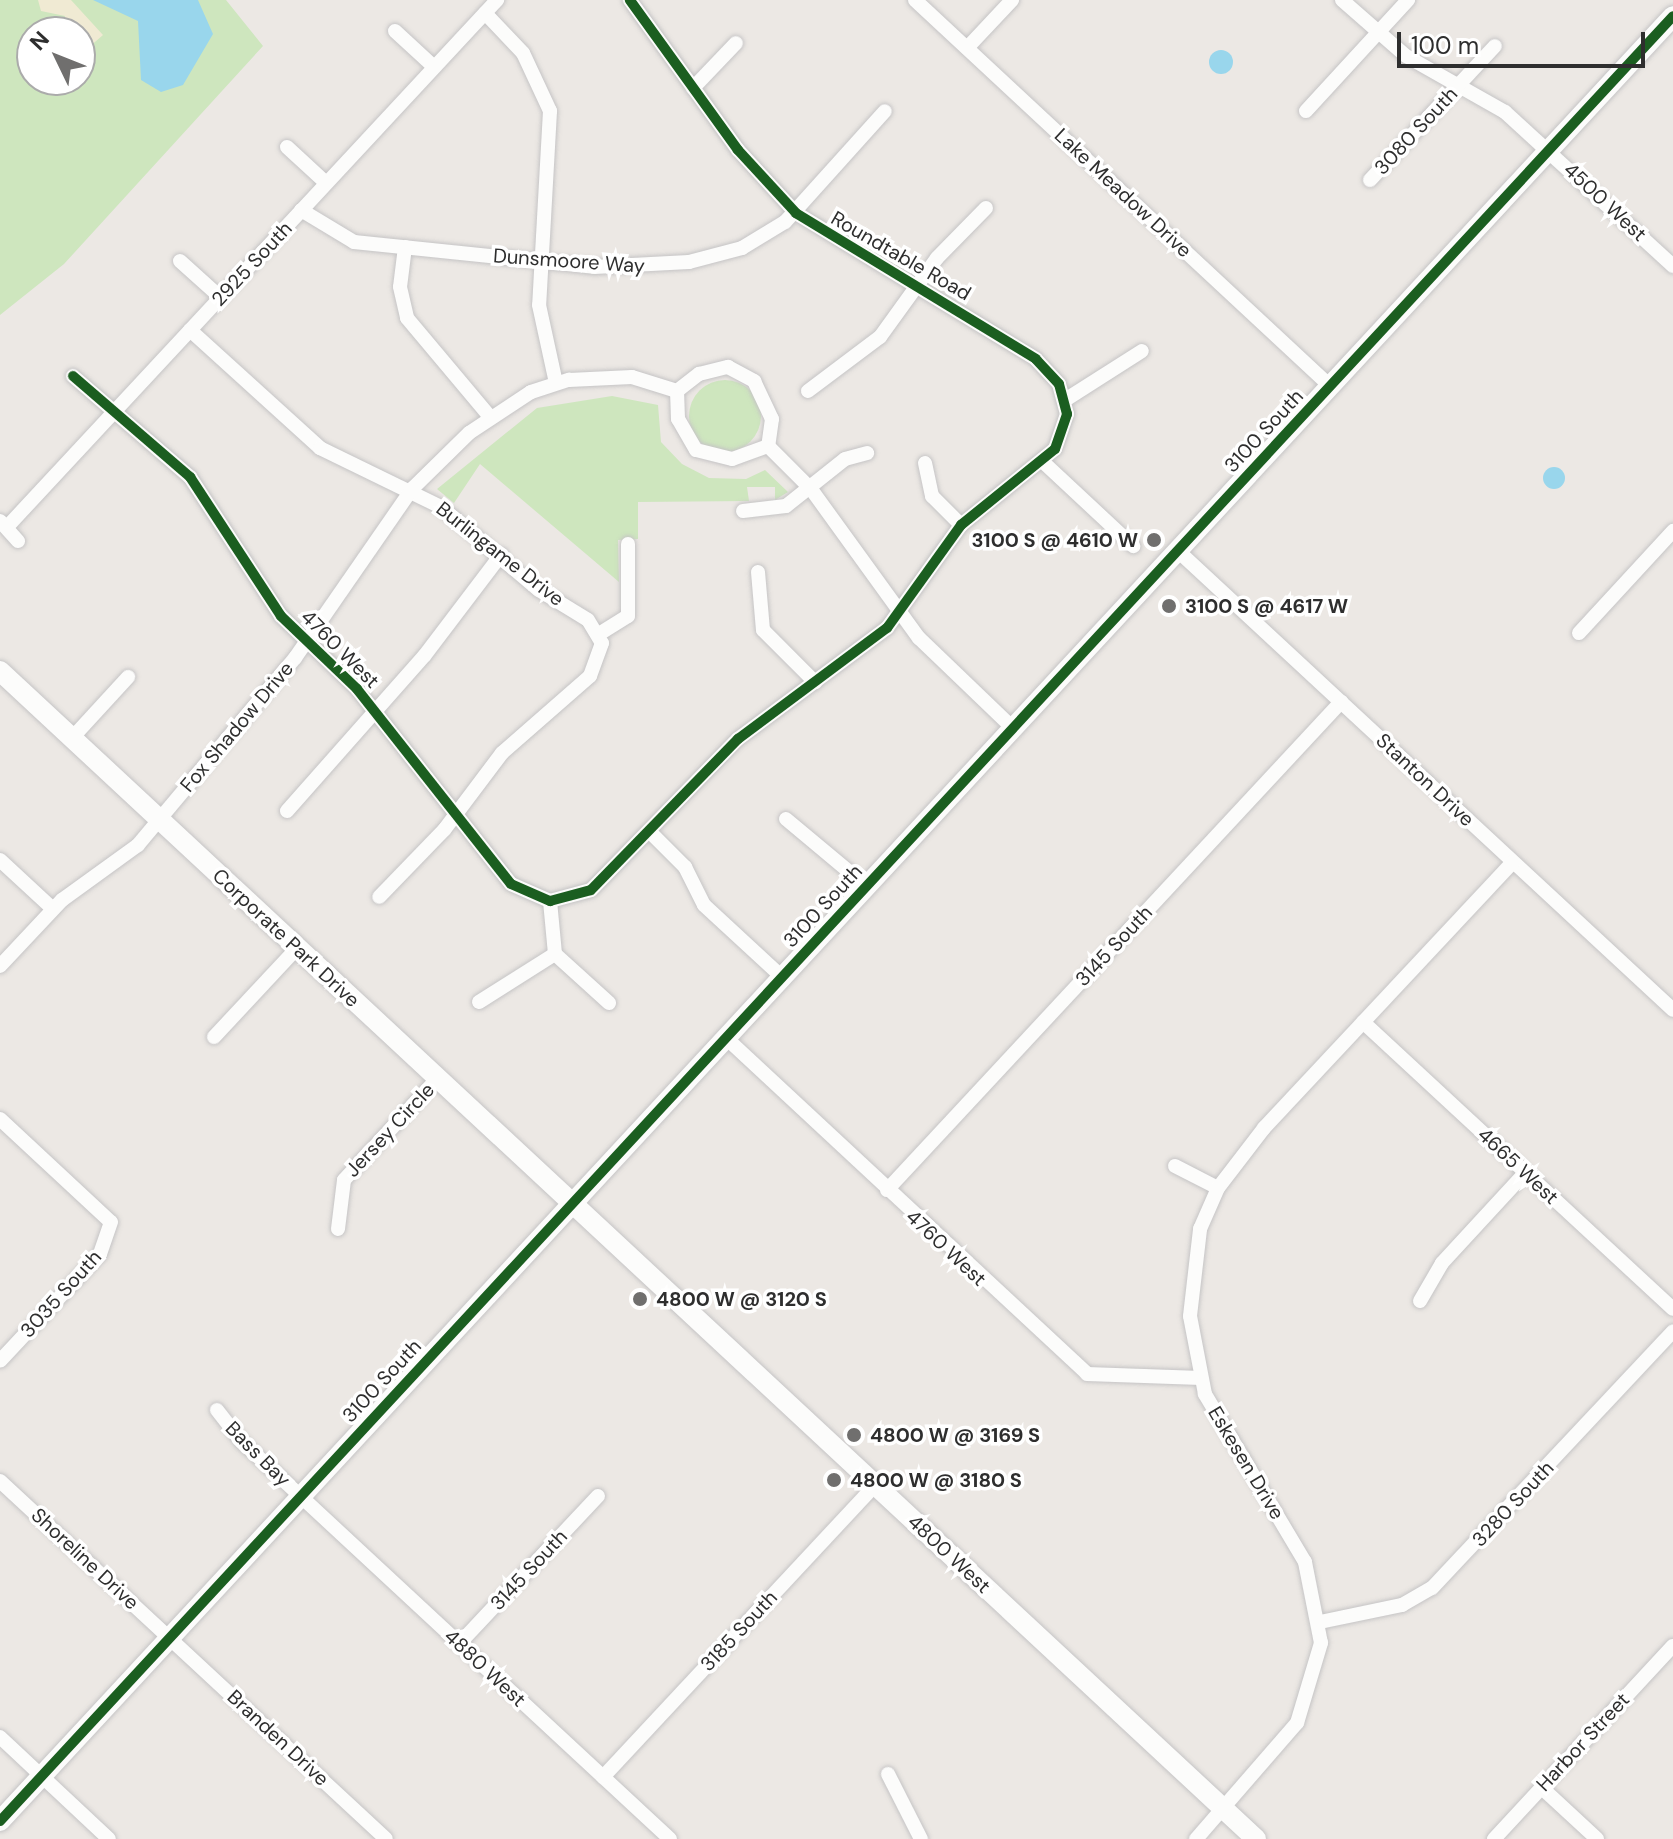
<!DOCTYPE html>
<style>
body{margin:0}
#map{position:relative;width:1673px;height:1839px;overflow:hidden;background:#ece8e4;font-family:"DM Sans",sans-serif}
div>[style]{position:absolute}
.green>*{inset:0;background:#cee6be}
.round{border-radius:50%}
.sand>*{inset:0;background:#f0ead3}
.water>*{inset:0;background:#99d6ec}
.roads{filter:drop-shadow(0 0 2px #c5c4c5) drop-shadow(0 0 2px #c5c4c5)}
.street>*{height:14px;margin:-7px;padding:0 7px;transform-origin:7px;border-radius:7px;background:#fcfcfb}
.secondary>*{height:20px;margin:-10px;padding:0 10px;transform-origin:10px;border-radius:10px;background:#fcfcfb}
.cycleway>*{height:10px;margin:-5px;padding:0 5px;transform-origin:5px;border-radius:5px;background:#1b5e20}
.dots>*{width:22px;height:22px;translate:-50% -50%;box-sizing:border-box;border:4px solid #fff;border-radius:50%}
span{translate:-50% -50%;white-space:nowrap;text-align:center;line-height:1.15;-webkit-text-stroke:7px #fff;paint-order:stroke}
.street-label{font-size:20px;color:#2e2e2e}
.poi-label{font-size:20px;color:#2e2e2e;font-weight:700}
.right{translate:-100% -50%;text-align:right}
.left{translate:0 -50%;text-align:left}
.north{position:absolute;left:16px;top:16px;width:80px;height:80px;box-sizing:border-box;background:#fff;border:2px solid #ababab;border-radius:50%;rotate:313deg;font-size:22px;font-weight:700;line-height:32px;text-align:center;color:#2e2e2e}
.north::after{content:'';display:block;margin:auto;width:28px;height:36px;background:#706f6e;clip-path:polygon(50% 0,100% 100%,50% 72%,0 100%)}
.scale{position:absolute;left:1397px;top:32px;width:248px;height:36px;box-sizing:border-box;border:4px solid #2e2e2e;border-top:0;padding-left:10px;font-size:24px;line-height:28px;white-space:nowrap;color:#2e2e2e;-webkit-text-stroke:6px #fff;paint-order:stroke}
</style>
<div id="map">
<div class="green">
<i style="clip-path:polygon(evenodd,0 0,226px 0,263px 46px,64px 264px,0 315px,0 0,32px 32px,80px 32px,80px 80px,32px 80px,32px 32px)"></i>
<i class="round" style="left:689px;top:380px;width:72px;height:72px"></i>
<i style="clip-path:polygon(612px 396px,658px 405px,661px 442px,682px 464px,709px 478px,746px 479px,765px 470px,788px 492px,775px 500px,775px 487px,747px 487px,749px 501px,638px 502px,638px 539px,618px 540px,619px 582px,480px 464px,454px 503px,437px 489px,537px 408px)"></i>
</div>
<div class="sand">
<i style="clip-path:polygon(38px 0,71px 0,103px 35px,80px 55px,80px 32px,65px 32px,65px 16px,41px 11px)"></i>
</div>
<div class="water">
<i style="clip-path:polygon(93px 0,198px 0,213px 34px,183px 85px,161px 92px,141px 80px,138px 21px)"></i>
<i class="round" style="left:1209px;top:50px;width:24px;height:24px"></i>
<i class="round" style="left:1543px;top:467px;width:22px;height:22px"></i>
</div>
<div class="roads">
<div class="street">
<i style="left:915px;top:0;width:567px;rotate:42.93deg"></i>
<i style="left:1342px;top:0;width:85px;rotate:41.2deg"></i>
<i style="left:1406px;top:56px;width:114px;rotate:29.5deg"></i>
<i style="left:1505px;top:112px;width:228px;rotate:42.5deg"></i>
<i style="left:485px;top:13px;width:55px;rotate:46.5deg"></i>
<i style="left:523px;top:53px;width:64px;rotate:65deg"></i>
<i style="left:550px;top:111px;width:194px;rotate:93.2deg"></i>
<i style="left:539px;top:305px;width:80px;rotate:77.7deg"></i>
<i style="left:395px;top:31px;width:53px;rotate:42.7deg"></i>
<i style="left:967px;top:48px;width:66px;rotate:-46.8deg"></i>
<i style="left:693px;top:88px;width:62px;rotate:-46.3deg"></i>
<i style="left:1306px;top:111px;width:151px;rotate:-47.4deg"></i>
<i style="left:287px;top:147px;width:53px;rotate:42.7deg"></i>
<i style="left:1370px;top:180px;width:183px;rotate:-47deg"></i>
<i style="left:301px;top:210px;width:62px;rotate:31.1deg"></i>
<i style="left:354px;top:242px;width:241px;rotate:5.9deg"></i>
<i style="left:594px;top:267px;width:95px;rotate:-3deg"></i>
<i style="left:689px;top:262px;width:55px;rotate:-14.8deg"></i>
<i style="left:742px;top:248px;width:50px;rotate:-31.2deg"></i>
<i style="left:785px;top:222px;width:149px;rotate:-48deg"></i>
<i style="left:405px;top:247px;width:40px;rotate:97.1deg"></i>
<i style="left:400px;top:287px;width:32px;rotate:77deg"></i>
<i style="left:407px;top:318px;width:129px;rotate:50deg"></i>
<i style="left:180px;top:261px;width:54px;rotate:42deg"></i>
<i style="left:190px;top:330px;width:176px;rotate:42.2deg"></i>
<i style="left:320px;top:448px;width:135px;rotate:26deg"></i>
<i style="left:441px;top:507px;width:128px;rotate:40.3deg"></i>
<i style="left:539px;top:590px;width:57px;rotate:31.5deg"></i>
<i style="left:588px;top:620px;width:27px;rotate:59deg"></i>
<i style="left:602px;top:643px;width:35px;rotate:110deg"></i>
<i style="left:590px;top:676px;width:117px;rotate:138.8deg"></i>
<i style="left:502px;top:753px;width:96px;rotate:127deg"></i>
<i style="left:444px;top:830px;width:93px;rotate:134.1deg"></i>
<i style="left:728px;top:367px;width:30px;rotate:28deg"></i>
<i style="left:754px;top:381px;width:42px;rotate:64.7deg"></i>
<i style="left:772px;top:419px;width:27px;rotate:98deg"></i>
<i style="left:768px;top:446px;width:38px;rotate:160deg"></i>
<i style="left:732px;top:459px;width:37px;rotate:-166deg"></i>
<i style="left:696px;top:450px;width:36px;rotate:-120deg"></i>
<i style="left:678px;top:419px;width:28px;rotate:-92deg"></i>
<i style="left:677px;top:391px;width:28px;rotate:-38deg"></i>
<i style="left:699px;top:374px;width:30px;rotate:-14deg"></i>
<i style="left:73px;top:376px;width:155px;rotate:40.8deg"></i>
<i style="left:190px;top:477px;width:166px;rotate:56.8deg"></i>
<i style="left:281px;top:616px;width:105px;rotate:43.8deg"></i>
<i style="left:357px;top:689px;width:248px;rotate:51.7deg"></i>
<i style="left:511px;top:884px;width:43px;rotate:23.6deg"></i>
<i style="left:550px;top:901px;width:42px;rotate:-15deg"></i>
<i style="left:591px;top:890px;width:211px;rotate:-45.8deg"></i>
<i style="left:738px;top:739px;width:186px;rotate:-36.7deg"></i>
<i style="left:887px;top:628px;width:127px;rotate:-54.3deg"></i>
<i style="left:961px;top:525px;width:121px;rotate:-39deg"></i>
<i style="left:1055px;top:449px;width:37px;rotate:-71deg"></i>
<i style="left:1067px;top:414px;width:31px;rotate:-105deg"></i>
<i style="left:1059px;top:384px;width:34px;rotate:-133deg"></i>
<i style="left:1036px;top:359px;width:281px;rotate:-148.7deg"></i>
<i style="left:796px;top:213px;width:86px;rotate:-132.6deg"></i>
<i style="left:738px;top:150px;width:185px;rotate:-125.8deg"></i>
<i style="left:808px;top:391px;width:90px;rotate:-36.9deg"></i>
<i style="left:880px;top:337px;width:97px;rotate:-54.2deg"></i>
<i style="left:937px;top:258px;width:70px;rotate:-45.6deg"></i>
<i style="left:1065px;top:400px;width:91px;rotate:-32.5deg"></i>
<i style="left:768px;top:446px;width:61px;rotate:45deg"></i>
<i style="left:811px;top:489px;width:184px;rotate:54.1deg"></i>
<i style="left:919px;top:638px;width:130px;rotate:43.8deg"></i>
<i style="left:1042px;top:461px;width:125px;rotate:43deg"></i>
<i style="left:925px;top:463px;width:34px;rotate:78deg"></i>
<i style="left:932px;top:496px;width:41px;rotate:45deg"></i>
<i style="left:743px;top:511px;width:43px;rotate:-6.6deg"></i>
<i style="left:786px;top:506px;width:75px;rotate:-38.5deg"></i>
<i style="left:845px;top:459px;width:23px;rotate:-15deg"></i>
<i style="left:0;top:521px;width:27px;rotate:48deg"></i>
<i style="left:7px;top:527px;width:720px;rotate:-47.08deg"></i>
<i style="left:1177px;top:550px;width:676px;rotate:42.84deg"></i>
<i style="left:758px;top:572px;width:58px;rotate:85.1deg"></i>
<i style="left:763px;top:630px;width:74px;rotate:45deg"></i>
<i style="left:1579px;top:633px;width:139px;rotate:-47.3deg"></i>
<i style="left:599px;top:634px;width:34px;rotate:-32deg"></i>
<i style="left:628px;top:616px;width:72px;rotate:-90deg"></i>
<i style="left:72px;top:738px;width:83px;rotate:-47.4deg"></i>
<i style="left:287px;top:811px;width:208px;rotate:-48.5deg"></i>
<i style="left:425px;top:655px;width:126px;rotate:-52.8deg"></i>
<i style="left:786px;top:819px;width:104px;rotate:39.9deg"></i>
<i style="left:652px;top:834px;width:47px;rotate:45deg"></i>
<i style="left:685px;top:867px;width:42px;rotate:63.4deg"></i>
<i style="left:704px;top:905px;width:106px;rotate:42.7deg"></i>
<i style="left:0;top:860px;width:72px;rotate:42.8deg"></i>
<i style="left:550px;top:901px;width:53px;rotate:84.6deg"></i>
<i style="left:555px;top:954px;width:73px;rotate:42.2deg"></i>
<i style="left:0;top:966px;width:91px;rotate:-46.8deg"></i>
<i style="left:62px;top:900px;width:94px;rotate:-35.9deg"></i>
<i style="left:138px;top:845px;width:244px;rotate:-50deg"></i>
<i style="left:295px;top:658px;width:206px;rotate:-55.3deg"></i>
<i style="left:412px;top:489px;width:80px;rotate:-44.5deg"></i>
<i style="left:469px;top:433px;width:74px;rotate:-33.5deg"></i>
<i style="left:531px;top:392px;width:40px;rotate:-18deg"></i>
<i style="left:569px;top:380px;width:63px;rotate:-2.7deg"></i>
<i style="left:632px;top:377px;width:47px;rotate:17.3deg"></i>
<i style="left:479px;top:1002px;width:90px;rotate:-32.3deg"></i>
<i style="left:1363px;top:1022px;width:422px;rotate:42.8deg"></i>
<i style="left:214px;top:1037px;width:122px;rotate:-47deg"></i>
<i style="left:726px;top:1038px;width:493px;rotate:42.9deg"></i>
<i style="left:1087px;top:1374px;width:114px;rotate:2deg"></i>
<i style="left:0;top:1119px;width:151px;rotate:42.9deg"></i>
<i style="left:111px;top:1222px;width:34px;rotate:109deg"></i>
<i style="left:100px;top:1254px;width:146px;rotate:133.1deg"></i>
<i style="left:1175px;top:1166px;width:48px;rotate:27.1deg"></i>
<i style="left:887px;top:1190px;width:667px;rotate:-47.07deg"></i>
<i style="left:338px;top:1229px;width:49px;rotate:-83deg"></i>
<i style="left:344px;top:1180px;width:137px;rotate:-47.4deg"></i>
<i style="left:1420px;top:1301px;width:44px;rotate:-59.9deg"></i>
<i style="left:1442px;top:1263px;width:122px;rotate:-47.3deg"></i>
<i style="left:217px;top:1410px;width:39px;rotate:52deg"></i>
<i style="left:241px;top:1441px;width:585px;rotate:42.85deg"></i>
<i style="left:0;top:1481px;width:526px;rotate:42.84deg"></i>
<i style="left:1320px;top:1622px;width:84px;rotate:-11.7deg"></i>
<i style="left:1402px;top:1605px;width:34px;rotate:-30deg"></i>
<i style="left:1432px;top:1588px;width:352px;rotate:-46.8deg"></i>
<i style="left:459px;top:1644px;width:203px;rotate:-46.8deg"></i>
<i style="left:0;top:1737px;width:149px;rotate:43.1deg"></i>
<i style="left:888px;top:1774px;width:73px;rotate:63.1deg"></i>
<i style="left:603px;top:1777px;width:399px;rotate:-47deg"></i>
<i style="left:1542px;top:1788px;width:75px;rotate:42.8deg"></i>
<i style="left:1196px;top:1839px;width:154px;rotate:-49deg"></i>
<i style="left:1297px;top:1723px;width:84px;rotate:-73.3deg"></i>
<i style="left:1321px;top:1643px;width:83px;rotate:-101.2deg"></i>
<i style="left:1305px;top:1562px;width:196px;rotate:-120.8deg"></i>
<i style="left:1205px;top:1394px;width:79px;rotate:-100.9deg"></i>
<i style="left:1190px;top:1316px;width:88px;rotate:-83.4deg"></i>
<i style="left:1200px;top:1229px;width:45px;rotate:-66.3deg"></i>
<i style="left:1218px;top:1188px;width:76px;rotate:-52.5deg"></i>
<i style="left:1264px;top:1128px;width:364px;rotate:-46.9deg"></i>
<i style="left:1494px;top:1839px;width:263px;rotate:-47.2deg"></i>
</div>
<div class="secondary">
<i style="left:0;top:671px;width:1715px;rotate:42.92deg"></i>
<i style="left:0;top:1821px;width:2461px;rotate:-47.17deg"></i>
</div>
</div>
<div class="cycleway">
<i style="left:73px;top:376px;width:155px;rotate:40.8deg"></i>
<i style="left:190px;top:477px;width:166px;rotate:56.8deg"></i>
<i style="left:281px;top:616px;width:105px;rotate:43.8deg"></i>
<i style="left:357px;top:689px;width:248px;rotate:51.7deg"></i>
<i style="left:511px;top:884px;width:43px;rotate:23.6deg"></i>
<i style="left:550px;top:901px;width:42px;rotate:-15deg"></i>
<i style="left:591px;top:890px;width:211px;rotate:-45.8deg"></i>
<i style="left:738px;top:739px;width:186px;rotate:-36.7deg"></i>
<i style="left:887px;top:628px;width:127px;rotate:-54.3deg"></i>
<i style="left:961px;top:525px;width:121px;rotate:-39deg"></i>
<i style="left:1055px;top:449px;width:37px;rotate:-71deg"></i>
<i style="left:1067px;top:414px;width:31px;rotate:-105deg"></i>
<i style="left:1059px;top:384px;width:34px;rotate:-133deg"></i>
<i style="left:1036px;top:359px;width:281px;rotate:-148.7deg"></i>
<i style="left:796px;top:213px;width:86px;rotate:-132.6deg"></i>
<i style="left:738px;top:150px;width:185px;rotate:-125.8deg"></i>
<i style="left:0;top:1821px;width:2461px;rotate:-47.17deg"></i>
</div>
<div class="dots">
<i style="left:1154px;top:540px;background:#706f6e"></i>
<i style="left:1169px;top:606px;background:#706f6e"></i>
<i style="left:640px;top:1299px;background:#706f6e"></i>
<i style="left:854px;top:1435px;background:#706f6e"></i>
<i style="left:834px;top:1480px;background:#706f6e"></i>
</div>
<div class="street-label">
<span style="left:1416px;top:131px;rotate:-47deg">3080 South</span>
<span style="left:1123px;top:193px;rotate:43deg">Lake Meadow Drive</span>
<span style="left:1605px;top:202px;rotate:43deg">4500 West</span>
<span style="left:901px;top:256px;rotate:30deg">Roundtable Road</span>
<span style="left:569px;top:261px;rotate:4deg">Dunsmoore Way</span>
<span style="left:252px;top:264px;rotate:-47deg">2925 South</span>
<span style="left:1264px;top:431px;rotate:-47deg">3100 South</span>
<span style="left:500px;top:554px;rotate:38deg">Burlingame Drive</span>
<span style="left:340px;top:649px;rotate:45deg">4760 West</span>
<span style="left:237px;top:727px;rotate:-50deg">Fox Shadow Drive</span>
<span style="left:1425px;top:780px;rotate:43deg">Stanton Drive</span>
<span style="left:823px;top:906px;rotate:-47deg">3100 South</span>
<span style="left:286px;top:938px;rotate:43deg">Corporate Park Drive</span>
<span style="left:1114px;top:946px;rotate:-47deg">3145 South</span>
<span style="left:390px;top:1130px;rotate:-47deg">Jersey Circle</span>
<span style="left:1518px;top:1166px;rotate:43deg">4665 West</span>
<span style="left:946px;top:1248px;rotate:43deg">4760 West</span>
<span style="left:61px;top:1294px;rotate:-48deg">3035 South</span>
<span style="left:382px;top:1381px;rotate:-47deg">3100 South</span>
<span style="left:258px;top:1454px;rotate:45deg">Bass Bay</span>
<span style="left:1246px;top:1463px;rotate:59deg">Eskesen Drive</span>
<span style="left:1513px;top:1504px;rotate:-47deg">3280 South</span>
<span style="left:949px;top:1554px;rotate:43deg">4800 West</span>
<span style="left:85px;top:1559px;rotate:43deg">Shoreline Drive</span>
<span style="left:529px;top:1570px;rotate:-47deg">3145 South</span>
<span style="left:739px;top:1631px;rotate:-47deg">3185 South</span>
<span style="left:485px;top:1668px;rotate:43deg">4880 West</span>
<span style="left:278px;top:1738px;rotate:43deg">Branden Drive</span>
<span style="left:1583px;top:1742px;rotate:-47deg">Harbor Street</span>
</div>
<div class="poi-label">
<span class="right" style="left:1138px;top:540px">3100 S @ 4610 W</span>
<span class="left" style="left:1185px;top:606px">3100 S @ 4617 W</span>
<span class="left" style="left:656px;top:1299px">4800 W @ 3120 S</span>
<span class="left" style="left:870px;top:1435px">4800 W @ 3169 S</span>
<span class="left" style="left:850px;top:1480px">4800 W @ 3180 S</span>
</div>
<div class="north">N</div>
<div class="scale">100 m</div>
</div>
